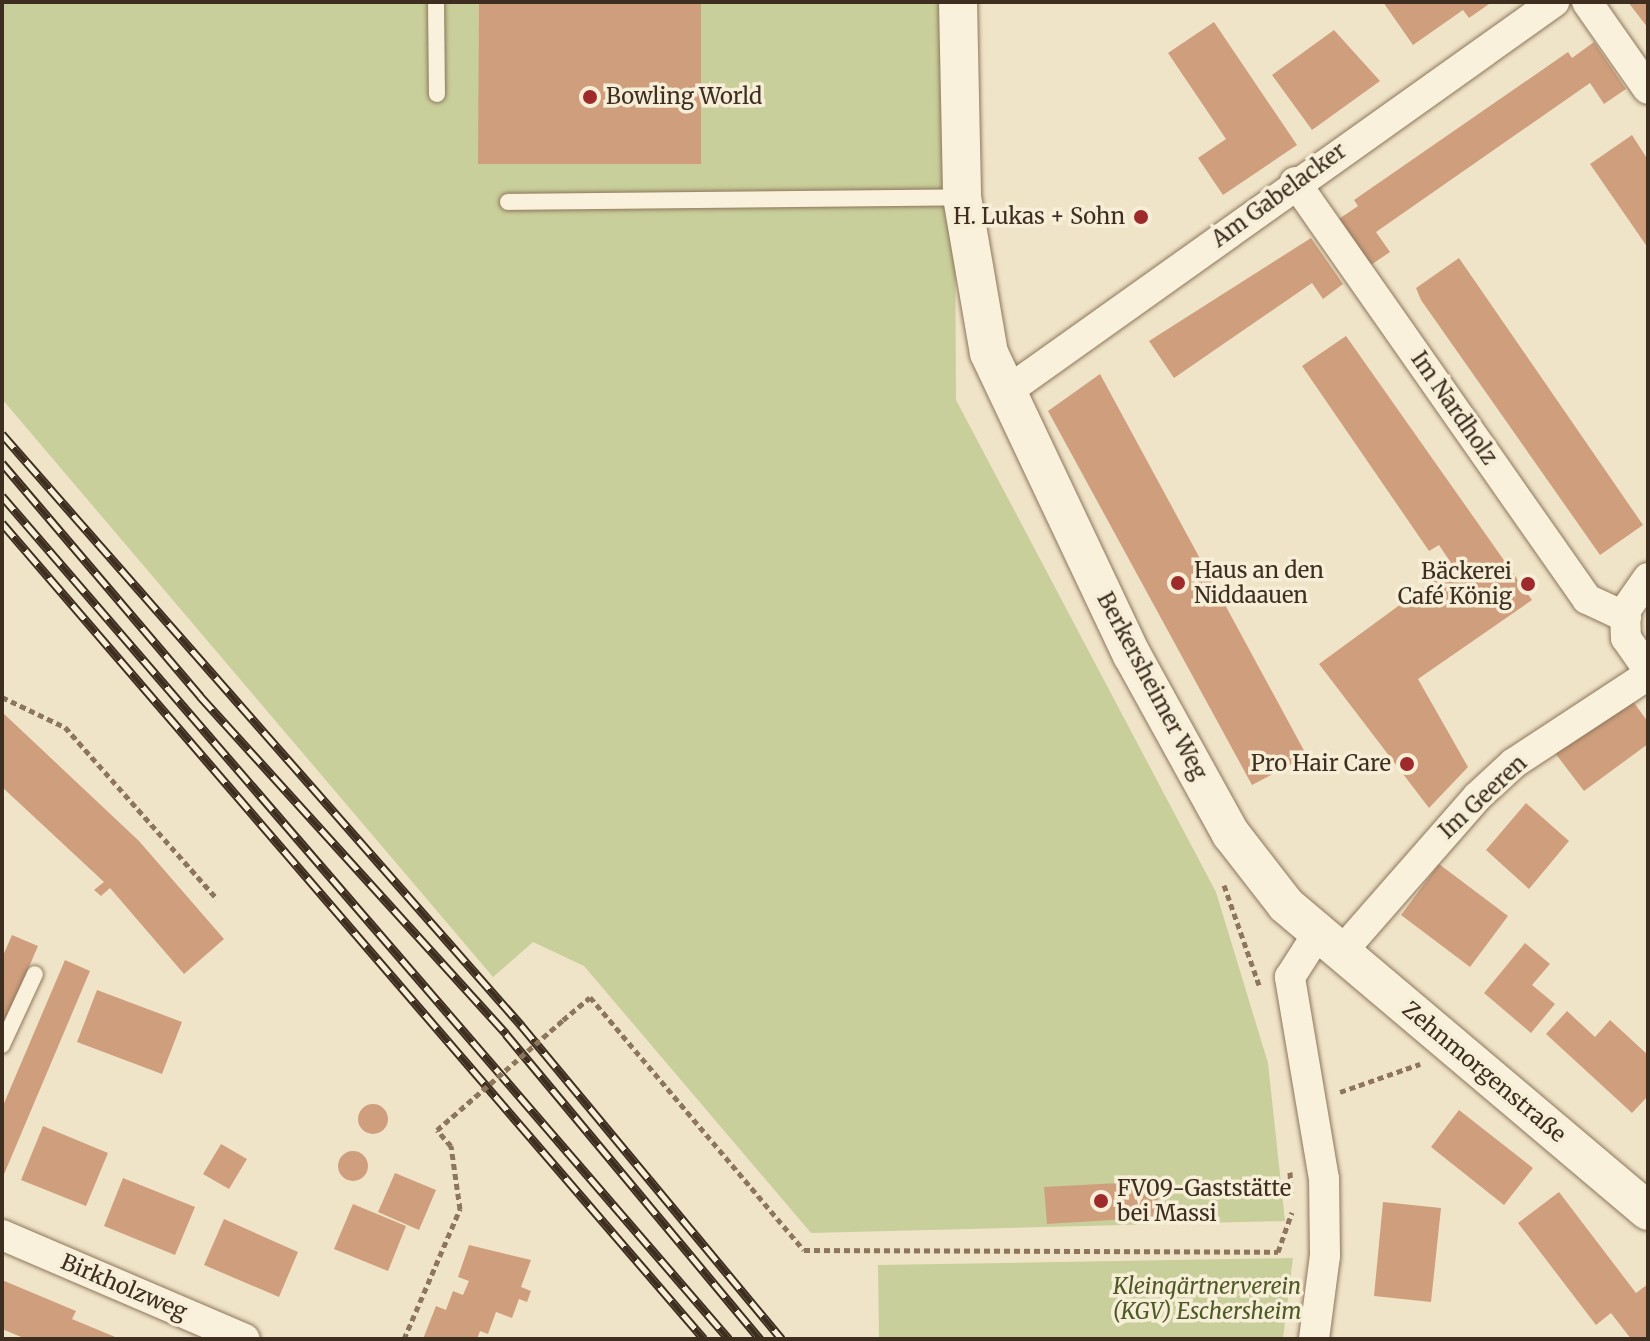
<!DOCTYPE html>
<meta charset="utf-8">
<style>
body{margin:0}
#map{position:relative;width:1650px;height:1341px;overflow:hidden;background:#f0e4c8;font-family:Merriweather,serif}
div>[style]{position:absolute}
.green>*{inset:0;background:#c9cf9b}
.building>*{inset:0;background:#cf9f7d}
.round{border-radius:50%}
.path>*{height:5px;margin-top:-2.5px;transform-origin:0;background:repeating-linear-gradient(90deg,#8d765c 0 6px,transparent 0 10px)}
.roads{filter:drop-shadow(0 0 2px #8d765c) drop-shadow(0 0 2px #8d765c)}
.service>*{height:16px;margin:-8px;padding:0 8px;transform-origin:8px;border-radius:8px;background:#faf1dc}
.minor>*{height:30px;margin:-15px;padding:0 15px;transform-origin:15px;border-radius:15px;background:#faf1dc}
.tertiary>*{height:38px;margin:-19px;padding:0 19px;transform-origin:19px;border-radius:19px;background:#faf1dc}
.rail>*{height:9px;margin-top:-4.5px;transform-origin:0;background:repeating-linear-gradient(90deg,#f7eed8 0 18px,#3d2e20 0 36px);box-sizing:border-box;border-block:2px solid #3d2e20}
.path-bridge>*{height:5px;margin-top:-2.5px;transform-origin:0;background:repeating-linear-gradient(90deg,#8d765c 0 6px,transparent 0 10px)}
.dots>*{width:22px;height:22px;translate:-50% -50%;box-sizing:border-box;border:4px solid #f7eed8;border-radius:50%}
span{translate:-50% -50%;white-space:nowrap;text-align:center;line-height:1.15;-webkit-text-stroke:7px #f7eed8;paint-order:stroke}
.poi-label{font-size:22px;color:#3d2e20}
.left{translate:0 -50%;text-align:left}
.right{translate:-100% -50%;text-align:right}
.street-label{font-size:22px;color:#3d2e20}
.park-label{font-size:22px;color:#4d5a26;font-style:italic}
.frame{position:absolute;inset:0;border:4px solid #3d2e20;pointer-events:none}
</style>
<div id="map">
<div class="green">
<i style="clip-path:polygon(2px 2px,941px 2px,955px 191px,956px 400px,1216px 892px,1268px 1063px,1285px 1221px,811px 1233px,584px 966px,533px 942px,493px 977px,2px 399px)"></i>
<i style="clip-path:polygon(1293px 1258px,1283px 1339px,879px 1339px,878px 1265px)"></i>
</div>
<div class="building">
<i style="clip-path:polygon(479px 2px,701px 2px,701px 164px,478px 164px)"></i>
<i style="clip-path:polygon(1383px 2px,1492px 2px,1469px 18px,1463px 10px,1413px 45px)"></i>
<i style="clip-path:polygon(1628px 2px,1648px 2px,1648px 28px)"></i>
<i style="clip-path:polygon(1214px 22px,1297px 145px,1223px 195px,1198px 158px,1226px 139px,1168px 53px)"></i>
<i style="clip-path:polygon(1334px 30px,1380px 81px,1312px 130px,1272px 75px)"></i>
<i style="clip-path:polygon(1594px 42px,1626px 89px,1604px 104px,1590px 83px,1376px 232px,1390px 252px,1368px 267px,1336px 221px,1358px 206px,1354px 200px,1568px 52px,1572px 58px)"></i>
<i style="clip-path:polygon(1632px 135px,1648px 160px,1648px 248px,1590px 164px)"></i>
<i style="clip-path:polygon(1311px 238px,1343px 284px,1323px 299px,1312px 283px,1174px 378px,1149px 341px)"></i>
<i style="clip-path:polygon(1459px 258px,1643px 525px,1600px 555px,1421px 300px,1416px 288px)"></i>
<i style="clip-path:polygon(1346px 336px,1532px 600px,1418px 679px,1468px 767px,1429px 808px,1319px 664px,1453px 566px,1439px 545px,1429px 551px,1302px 366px)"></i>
<i style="clip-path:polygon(1100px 374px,1307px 756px,1252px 785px,1048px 411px)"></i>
<i style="clip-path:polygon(1627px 693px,1648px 722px,1648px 744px,1584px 791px,1552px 749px)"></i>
<i style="clip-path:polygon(2px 712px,139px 841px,224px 939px,184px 974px,110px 888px,101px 896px,94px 890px,104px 882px,2px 787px)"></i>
<i style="clip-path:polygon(1526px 803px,1569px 841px,1529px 889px,1486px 850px)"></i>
<i style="clip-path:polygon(1439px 864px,1508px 916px,1470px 967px,1401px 915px)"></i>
<i style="clip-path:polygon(12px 935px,38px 946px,2px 1030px,2px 958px)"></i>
<i style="clip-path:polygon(1525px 943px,1550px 964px,1532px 985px,1555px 1004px,1531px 1033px,1484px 993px)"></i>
<i style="clip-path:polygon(65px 960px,90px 971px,2px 1179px,2px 1108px)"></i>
<i style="clip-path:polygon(97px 990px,182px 1022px,162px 1074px,77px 1042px)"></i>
<i style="clip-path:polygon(1567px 1011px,1595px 1037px,1610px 1020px,1648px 1055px,1648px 1096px,1632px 1113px,1546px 1034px)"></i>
<i class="round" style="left:358px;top:1104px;width:30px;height:30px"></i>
<i style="clip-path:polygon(1459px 1110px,1533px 1168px,1504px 1205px,1431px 1147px)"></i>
<i style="clip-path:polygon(43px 1126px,108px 1153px,86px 1206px,21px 1180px)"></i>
<i style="clip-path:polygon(221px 1144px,247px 1159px,229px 1189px,203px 1174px)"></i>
<i class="round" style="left:338px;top:1151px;width:30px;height:30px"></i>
<i style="clip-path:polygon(395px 1173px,436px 1190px,419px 1230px,378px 1212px)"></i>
<i style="clip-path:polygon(123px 1178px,195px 1207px,175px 1255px,104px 1226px)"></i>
<i style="clip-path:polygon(1157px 1181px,1159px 1217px,1047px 1224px,1044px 1187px)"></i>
<i style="clip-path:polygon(1559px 1192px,1636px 1293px,1648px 1284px,1648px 1339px,1631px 1339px,1611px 1313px,1596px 1325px,1518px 1223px)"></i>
<i style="clip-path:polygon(1383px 1202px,1441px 1208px,1431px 1302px,1374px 1296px)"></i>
<i style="clip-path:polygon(353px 1204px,406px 1226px,388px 1271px,334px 1249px)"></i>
<i style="clip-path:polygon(224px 1219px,298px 1252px,279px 1297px,204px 1265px)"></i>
<i style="clip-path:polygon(469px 1245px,531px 1260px,521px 1287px,531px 1291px,527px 1302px,519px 1299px,512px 1318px,496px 1312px,488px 1334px,480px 1331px,477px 1339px,423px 1339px,436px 1306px,446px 1310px,453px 1291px,463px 1295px,469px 1281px,458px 1277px)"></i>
<i style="clip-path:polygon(2px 1280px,76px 1311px,72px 1319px,120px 1339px,26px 1339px,2px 1329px)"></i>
</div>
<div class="path">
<i style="left:2px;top:697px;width:70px;rotate:25.5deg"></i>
<i style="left:65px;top:727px;width:230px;rotate:48.5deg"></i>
<i style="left:1224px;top:885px;width:106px;rotate:70.7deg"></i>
<i style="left:563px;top:1020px;width:35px;rotate:-40deg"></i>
<i style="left:590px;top:997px;width:331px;rotate:49.8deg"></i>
<i style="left:804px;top:1250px;width:474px;rotate:0.2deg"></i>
<i style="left:1278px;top:1252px;width:42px;rotate:-70.7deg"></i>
<i style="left:1340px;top:1092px;width:85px;rotate:-19.3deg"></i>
<i style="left:1290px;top:1172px;width:22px;rotate:87deg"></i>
<i style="left:404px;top:1339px;width:142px;rotate:-66.7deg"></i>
<i style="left:460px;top:1209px;width:64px;rotate:-98.1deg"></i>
<i style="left:451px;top:1146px;width:21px;rotate:-131deg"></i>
<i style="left:437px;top:1130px;width:30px;rotate:-41deg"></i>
</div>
<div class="roads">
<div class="service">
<i style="left:436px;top:2px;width:92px;rotate:89.4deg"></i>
<i style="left:508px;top:202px;width:454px;rotate:-0.6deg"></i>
<i style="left:2px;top:1045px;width:78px;rotate:-65.1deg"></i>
</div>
<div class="minor">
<i style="left:1587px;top:2px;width:106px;rotate:55deg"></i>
<i style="left:1295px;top:182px;width:509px;rotate:55deg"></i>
<i style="left:1587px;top:599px;width:43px;rotate:24.8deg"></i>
<i style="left:1006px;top:392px;width:673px;rotate:-35.44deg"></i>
<i style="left:1648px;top:578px;width:40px;rotate:124.9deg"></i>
<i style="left:1625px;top:611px;width:27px;rotate:88deg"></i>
<i style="left:1626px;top:638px;width:38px;rotate:55deg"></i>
<i style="left:1344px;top:949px;width:202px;rotate:-48.8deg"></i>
<i style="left:1477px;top:797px;width:50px;rotate:-42.6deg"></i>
<i style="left:1514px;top:763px;width:160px;rotate:-33.3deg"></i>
<i style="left:2px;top:1235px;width:264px;rotate:23.2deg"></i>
<i style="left:1314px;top:1339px;width:84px;rotate:-82.5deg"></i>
<i style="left:1325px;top:1256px;width:77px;rotate:-90.7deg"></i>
<i style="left:1324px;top:1179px;width:205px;rotate:-99.6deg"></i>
<i style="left:1290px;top:977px;width:56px;rotate:-57.4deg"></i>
</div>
<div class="tertiary">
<i style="left:958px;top:2px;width:195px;rotate:88.8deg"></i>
<i style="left:962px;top:197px;width:158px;rotate:80.2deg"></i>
<i style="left:989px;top:353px;width:334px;rotate:64.7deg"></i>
<i style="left:1132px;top:655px;width:205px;rotate:61.1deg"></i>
<i style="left:1231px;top:834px;width:90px;rotate:52.2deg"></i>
<i style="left:1286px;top:905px;width:474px;rotate:40.2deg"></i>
</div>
</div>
<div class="rail">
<i style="left:2px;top:434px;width:787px;rotate:48.71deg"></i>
<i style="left:521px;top:1025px;width:408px;rotate:50.3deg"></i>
<i style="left:2px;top:463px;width:306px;rotate:49.6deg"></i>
<i style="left:200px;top:696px;width:456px;rotate:47.8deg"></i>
<i style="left:506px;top:1034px;width:397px;rotate:50.2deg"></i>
<i style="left:2px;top:496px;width:1113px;rotate:49.23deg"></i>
<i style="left:2px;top:523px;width:1076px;rotate:49.29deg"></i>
</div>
<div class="path-bridge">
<i style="left:460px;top:1110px;width:137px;rotate:-41.1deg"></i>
</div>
<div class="dots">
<i style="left:590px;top:97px;background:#9e2a2b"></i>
<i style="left:1141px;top:217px;background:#9e2a2b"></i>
<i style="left:1178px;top:583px;background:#9e2a2b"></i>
<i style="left:1528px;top:584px;background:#9e2a2b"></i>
<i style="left:1407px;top:764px;background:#9e2a2b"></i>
<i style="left:1101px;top:1201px;background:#9e2a2b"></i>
</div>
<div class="poi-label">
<span class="left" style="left:606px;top:97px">Bowling World</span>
<span class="right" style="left:1125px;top:217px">H. Lukas + Sohn</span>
<span class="left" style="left:1194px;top:583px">Haus an den<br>Niddaauen</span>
<span class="right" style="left:1512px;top:584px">Bäckerei<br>Café König</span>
<span class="right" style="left:1391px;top:764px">Pro Hair Care</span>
<span class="left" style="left:1117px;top:1201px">FV09-Gaststätte<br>bei Massi</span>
</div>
<div class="street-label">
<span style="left:1279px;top:195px;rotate:-36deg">Am Gabelacker</span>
<span style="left:1454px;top:408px;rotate:55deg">Im Nardholz</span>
<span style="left:1152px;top:686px;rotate:62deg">Berkersheimer Weg</span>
<span style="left:1483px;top:797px;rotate:-43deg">Im Geeren</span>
<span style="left:1484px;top:1072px;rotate:40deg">Zehnmorgenstraße</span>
<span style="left:124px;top:1287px;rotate:23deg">Birkholzweg</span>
</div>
<div class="park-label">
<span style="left:1207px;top:1299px">Kleingärtnerverein<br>(KGV) Eschersheim</span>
</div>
<div class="frame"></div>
</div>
